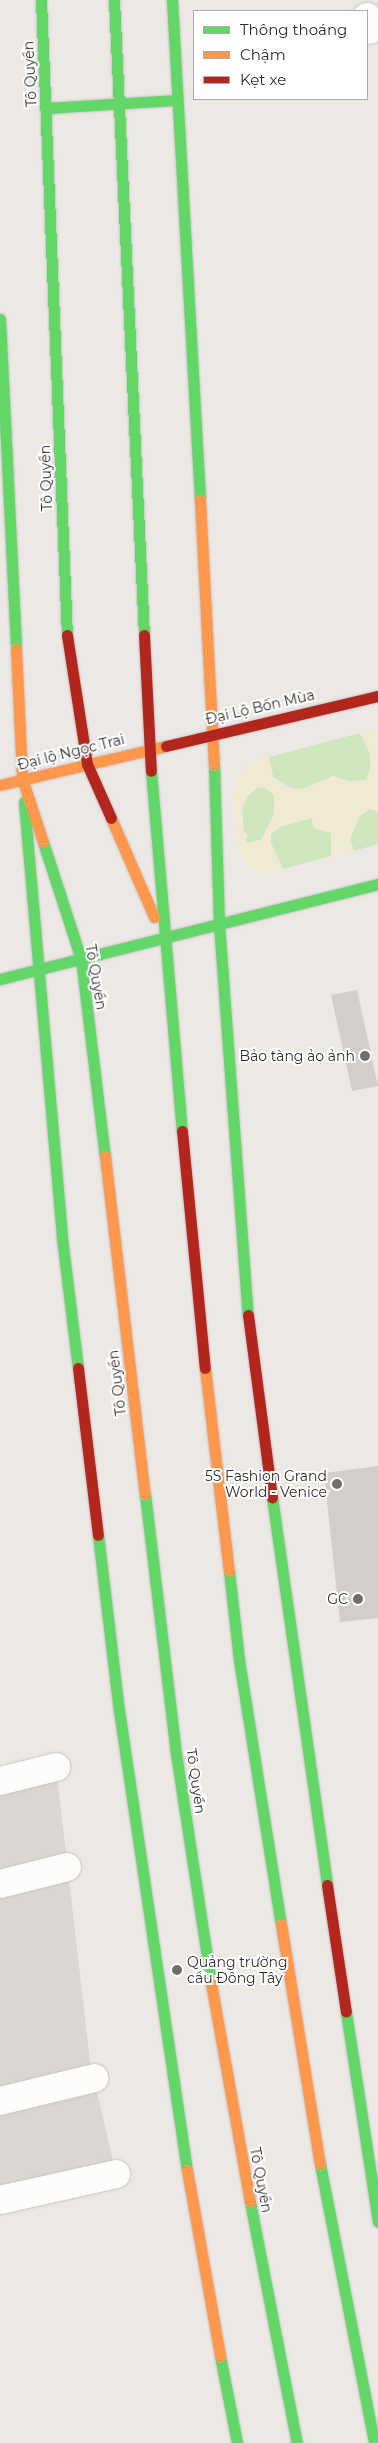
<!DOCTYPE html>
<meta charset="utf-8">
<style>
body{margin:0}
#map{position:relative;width:378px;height:2443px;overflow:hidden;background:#ece8e4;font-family:Montserrat,sans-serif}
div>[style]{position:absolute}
.green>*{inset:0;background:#cee6be}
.sand>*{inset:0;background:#f0ead3}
.plaza>*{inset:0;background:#dad6d2}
.building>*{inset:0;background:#d1cecb}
.roads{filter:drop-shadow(0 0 1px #c5c4c5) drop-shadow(0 0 1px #c5c4c5)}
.street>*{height:28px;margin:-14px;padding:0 14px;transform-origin:14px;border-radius:14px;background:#fcfcfb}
.fast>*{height:11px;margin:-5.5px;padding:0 5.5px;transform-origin:5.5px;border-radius:5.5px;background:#63d668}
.slow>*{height:11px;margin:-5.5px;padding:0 5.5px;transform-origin:5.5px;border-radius:5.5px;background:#ff974d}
.jam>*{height:11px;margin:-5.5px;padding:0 5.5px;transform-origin:5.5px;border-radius:5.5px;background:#b3261e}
.dots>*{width:14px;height:14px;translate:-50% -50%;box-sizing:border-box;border:2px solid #fff;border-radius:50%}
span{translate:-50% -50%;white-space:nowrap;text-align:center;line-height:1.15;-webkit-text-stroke:4px #fff;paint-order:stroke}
.street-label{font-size:14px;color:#2e2e2e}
.poi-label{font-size:14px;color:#2e2e2e}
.right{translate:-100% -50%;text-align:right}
.left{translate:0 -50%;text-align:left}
.legend{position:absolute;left:193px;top:10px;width:175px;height:90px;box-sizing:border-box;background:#fff;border:1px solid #ababab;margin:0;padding:6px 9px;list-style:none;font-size:15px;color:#2e2e2e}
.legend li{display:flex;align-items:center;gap:10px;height:25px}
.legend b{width:25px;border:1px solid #ababab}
</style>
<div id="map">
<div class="green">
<i style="clip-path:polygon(360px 733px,370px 753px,370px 769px,366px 781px,348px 781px,333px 776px,297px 791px,273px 777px,269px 757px)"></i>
<i style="clip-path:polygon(257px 787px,265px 788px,274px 795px,274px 815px,261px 840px,245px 843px,242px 808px,247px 797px)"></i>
<i style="clip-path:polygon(370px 809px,378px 812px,378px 844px,354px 851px,350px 839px,352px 829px,363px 811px)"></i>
<i style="clip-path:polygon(312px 818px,331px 833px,331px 856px,283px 869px,271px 843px,271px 834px,280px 827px)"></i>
</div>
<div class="sand">
<i style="clip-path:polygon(evenodd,378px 729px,378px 812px,370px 809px,360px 816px,350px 839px,354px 851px,331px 856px,331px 833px,313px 828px,312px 818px,305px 819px,280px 827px,271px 834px,271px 843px,283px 869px,265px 874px,253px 870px,245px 863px,237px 844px,232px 791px,240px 772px,254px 761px,269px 757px,273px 777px,289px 789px,308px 788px,333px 776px,348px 781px,366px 780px,370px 769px,370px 753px,360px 733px,378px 729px,257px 787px,265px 788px,274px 795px,274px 815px,261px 840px,245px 843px,248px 834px,243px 832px,242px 808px,247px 797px,257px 787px)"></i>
</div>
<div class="plaza">
<i style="clip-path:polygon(56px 1767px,90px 2061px,116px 2174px,0 2200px,0 1781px)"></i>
</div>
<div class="building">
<i style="clip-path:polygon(357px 990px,378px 1086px,352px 1091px,331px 995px)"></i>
<i style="clip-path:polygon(378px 1466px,378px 1618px,340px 1622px,324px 1473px)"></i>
</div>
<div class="roads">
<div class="street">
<i style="left:367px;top:17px;width:13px;rotate:77deg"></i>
<i style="left:0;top:1781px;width:58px;rotate:-14deg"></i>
<i style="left:0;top:1884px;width:69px;rotate:-14.2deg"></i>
<i style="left:0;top:2101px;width:97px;rotate:-13.7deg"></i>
<i style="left:0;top:2200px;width:119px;rotate:-12.6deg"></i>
</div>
<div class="fast">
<i style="left:41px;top:0;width:636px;rotate:87.66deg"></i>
<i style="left:114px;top:0;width:636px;rotate:87.3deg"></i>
<i style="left:172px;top:0;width:501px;rotate:86.79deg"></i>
<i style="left:48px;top:108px;width:128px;rotate:-3.6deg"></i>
<i style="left:0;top:319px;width:330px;rotate:87.2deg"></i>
<i style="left:214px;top:765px;width:159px;rotate:88.2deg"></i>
<i style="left:151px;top:771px;width:361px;rotate:85.1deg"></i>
<i style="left:24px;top:802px;width:438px;rotate:85deg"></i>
<i style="left:62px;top:1238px;width:131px;rotate:83deg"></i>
<i style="left:43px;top:842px;width:123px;rotate:72deg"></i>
<i style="left:81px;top:959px;width:198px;rotate:83.1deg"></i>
<i style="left:219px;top:924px;width:392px;rotate:85.8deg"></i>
<i style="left:0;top:979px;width:390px;rotate:-14.1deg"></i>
<i style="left:145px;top:1494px;width:255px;rotate:83.2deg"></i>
<i style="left:175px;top:1747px;width:239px;rotate:81.3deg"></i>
<i style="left:272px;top:1497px;width:392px;rotate:81.9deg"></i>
<i style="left:98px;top:1535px;width:176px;rotate:83.2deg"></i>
<i style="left:119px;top:1710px;width:465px;rotate:81.6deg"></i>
<i style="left:229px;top:1571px;width:90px;rotate:83.6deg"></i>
<i style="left:239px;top:1660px;width:267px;rotate:81deg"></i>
<i style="left:346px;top:2012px;width:212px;rotate:81.3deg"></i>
<i style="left:320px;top:2164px;width:284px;rotate:79deg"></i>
<i style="left:250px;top:2202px;width:246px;rotate:79deg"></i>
<i style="left:220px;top:2356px;width:89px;rotate:78.9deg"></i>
</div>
<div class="slow">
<i style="left:200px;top:500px;width:265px;rotate:87deg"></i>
<i style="left:16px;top:649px;width:129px;rotate:87.3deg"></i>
<i style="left:22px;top:778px;width:67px;rotate:71.8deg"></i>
<i style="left:0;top:785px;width:171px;rotate:-13.2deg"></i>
<i style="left:111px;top:818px;width:108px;rotate:66.5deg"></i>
<i style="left:105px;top:1156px;width:340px;rotate:83.3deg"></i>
<i style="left:205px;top:1368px;width:204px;rotate:83.3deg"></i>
<i style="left:281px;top:1924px;width:243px;rotate:80.8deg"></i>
<i style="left:211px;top:1983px;width:222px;rotate:79.9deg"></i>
<i style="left:187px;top:2170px;width:189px;rotate:79.9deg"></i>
</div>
<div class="jam">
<i style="left:67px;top:635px;width:131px;rotate:81.2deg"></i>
<i style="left:87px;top:764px;width:59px;rotate:66deg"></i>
<i style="left:144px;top:635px;width:136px;rotate:87.1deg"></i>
<i style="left:166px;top:746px;width:218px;rotate:-13.3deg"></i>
<i style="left:182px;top:1131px;width:238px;rotate:84.5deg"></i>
<i style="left:248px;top:1315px;width:184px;rotate:82.5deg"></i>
<i style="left:78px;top:1368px;width:168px;rotate:83.2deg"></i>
<i style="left:327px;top:1885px;width:128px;rotate:81.5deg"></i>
</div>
</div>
<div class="dots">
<i style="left:365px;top:1056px;background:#706f6e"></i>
<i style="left:337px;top:1484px;background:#706f6e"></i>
<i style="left:358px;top:1599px;background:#706f6e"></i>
<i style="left:177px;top:1970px;background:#706f6e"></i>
</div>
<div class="street-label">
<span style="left:30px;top:74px;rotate:-93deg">Tô Quyền</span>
<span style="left:46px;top:478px;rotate:-92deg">Tô Quyền</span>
<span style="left:260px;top:707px;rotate:-13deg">Đại Lộ Bốn Mùa</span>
<span style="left:71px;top:752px;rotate:-14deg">Đại lộ Ngọc Trai</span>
<span style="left:96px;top:977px;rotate:80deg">Tô Quyền</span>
<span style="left:117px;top:1383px;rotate:-97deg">Tô Quyền</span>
<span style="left:196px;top:1781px;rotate:82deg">Tô Quyền</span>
<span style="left:261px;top:2180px;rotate:79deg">Tô Quyền</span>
</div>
<div class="poi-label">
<span class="right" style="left:355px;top:1056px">Bảo tàng ảo ảnh</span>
<span class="right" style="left:327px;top:1484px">5S Fashion Grand<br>World - Venice</span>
<span class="right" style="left:348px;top:1599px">GC</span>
<span class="left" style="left:187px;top:1970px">Quảng trường<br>cầu Đông Tây</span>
</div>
<ul class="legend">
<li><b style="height:6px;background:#63d668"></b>Thông thoáng</li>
<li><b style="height:6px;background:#ff974d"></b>Chậm</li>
<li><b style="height:6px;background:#b3261e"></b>Kẹt xe</li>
</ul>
</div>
